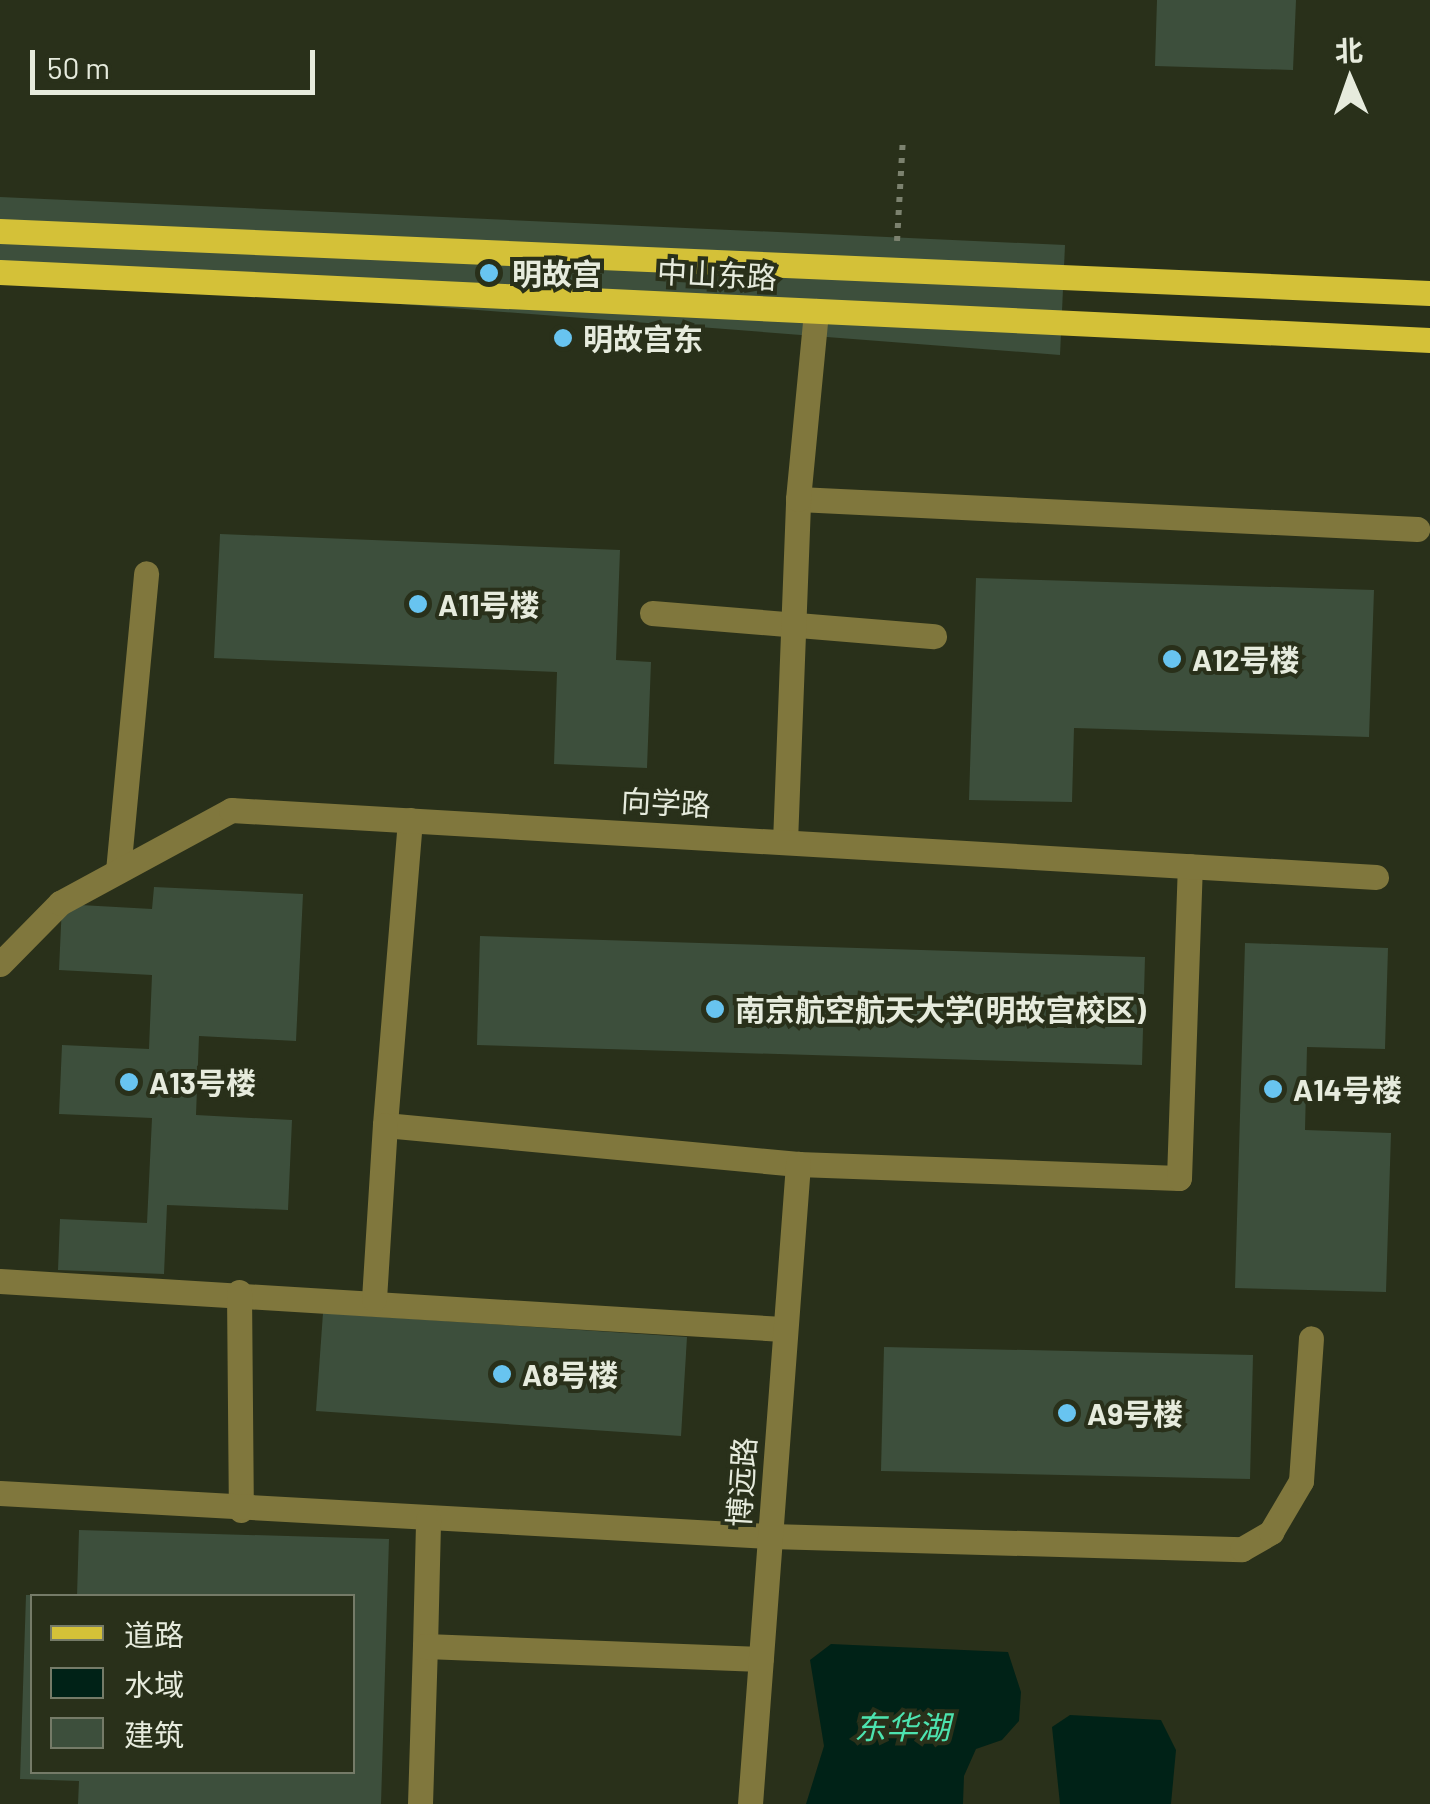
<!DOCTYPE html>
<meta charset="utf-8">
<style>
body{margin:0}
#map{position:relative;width:1430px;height:1804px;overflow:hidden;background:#29301a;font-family:Barlow,"Noto Sans SC",sans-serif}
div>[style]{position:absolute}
.water>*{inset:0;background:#002217}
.building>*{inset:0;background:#3d4f3c}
.path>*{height:6px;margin-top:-3px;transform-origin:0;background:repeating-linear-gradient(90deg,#7c826f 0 5px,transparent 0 13px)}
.minor>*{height:25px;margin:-12.5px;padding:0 12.5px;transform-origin:12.5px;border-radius:12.5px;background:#80773d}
.major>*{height:25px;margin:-12.5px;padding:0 12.5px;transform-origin:12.5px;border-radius:12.5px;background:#d4c138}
.dots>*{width:28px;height:28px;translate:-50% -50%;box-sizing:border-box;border:5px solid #29301a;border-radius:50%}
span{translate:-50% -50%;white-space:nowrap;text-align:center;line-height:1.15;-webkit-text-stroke:8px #29301a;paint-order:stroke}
.poi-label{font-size:30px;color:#e6ebdd;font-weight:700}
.left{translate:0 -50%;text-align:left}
.street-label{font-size:30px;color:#e6ebdd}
.water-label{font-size:32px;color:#4ce3af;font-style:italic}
.legend{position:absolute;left:30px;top:1594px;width:325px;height:180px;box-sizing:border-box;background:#29301a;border:2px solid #757b68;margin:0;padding:12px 18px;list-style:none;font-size:30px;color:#e6ebdd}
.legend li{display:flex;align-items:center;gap:20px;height:50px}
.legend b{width:50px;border:2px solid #757b68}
.north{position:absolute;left:1300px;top:30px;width:100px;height:100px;-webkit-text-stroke:8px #29301a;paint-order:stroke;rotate:358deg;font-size:28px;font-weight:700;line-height:40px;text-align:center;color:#e6ebdd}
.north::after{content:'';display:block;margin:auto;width:35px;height:45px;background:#e6ebdd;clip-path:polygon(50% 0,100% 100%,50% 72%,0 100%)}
.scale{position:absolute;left:30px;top:50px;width:285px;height:45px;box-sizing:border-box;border:5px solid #e6ebdd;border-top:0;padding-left:12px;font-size:30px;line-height:35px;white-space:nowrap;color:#e6ebdd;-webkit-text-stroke:8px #29301a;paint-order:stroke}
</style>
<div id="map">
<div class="water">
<i style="clip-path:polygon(831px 1644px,1008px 1652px,1021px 1692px,1019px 1721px,1002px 1740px,976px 1749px,964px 1776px,963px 1804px,806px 1804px,824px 1746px,810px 1660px)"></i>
<i style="clip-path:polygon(1070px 1715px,1161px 1720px,1176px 1750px,1171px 1804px,1060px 1804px,1052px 1727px)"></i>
</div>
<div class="building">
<i style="clip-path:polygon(1157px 0,1296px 0,1293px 70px,1155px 66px)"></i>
<i style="clip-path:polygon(0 197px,1065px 245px,1060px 355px,0 273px)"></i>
<i style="clip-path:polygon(220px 534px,620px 550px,616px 660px,651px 662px,647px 768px,554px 764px,557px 672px,214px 658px)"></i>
<i style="clip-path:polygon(976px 578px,1374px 590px,1369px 737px,1074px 728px,1072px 802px,969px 800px)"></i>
<i style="clip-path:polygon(154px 887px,303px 894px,296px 1041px,199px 1036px,196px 1115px,292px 1120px,288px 1210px,167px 1205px,164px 1274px,58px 1270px,60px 1219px,147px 1223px,152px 1118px,59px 1114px,62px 1045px,149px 1049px,152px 975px,59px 970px,62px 904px,152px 909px)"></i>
<i style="clip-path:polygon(480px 936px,1145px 957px,1142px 1065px,477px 1045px)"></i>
<i style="clip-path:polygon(1245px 943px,1388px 948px,1385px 1049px,1307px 1047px,1305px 1130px,1391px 1133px,1386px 1292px,1235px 1288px)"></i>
<i style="clip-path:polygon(323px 1313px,687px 1337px,681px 1436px,316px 1411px)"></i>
<i style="clip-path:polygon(884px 1347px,1253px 1355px,1250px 1479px,881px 1471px)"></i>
<i style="clip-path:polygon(79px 1530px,389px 1539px,381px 1804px,78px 1804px,79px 1781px,20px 1779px,26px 1595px,32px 1595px,32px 1772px,352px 1772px,352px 1596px,77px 1596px)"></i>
</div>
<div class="path">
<i style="left:897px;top:241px;width:104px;rotate:-86.7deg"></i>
</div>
<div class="minor">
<i style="left:798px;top:499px;width:620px;rotate:2.77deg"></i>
<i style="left:652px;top:613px;width:283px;rotate:4.7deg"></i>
<i style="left:410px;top:820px;width:306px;rotate:94.7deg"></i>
<i style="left:385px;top:1125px;width:415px;rotate:5.4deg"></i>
<i style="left:798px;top:1164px;width:381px;rotate:2.1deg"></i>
<i style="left:1179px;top:1178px;width:312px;rotate:-88deg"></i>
<i style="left:785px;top:842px;width:343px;rotate:-87.8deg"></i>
<i style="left:798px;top:499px;width:189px;rotate:-84.5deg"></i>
<i style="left:118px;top:871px;width:299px;rotate:-84.6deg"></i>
<i style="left:0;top:964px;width:86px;rotate:-45.5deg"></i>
<i style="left:60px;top:903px;width:195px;rotate:-28.5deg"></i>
<i style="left:231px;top:810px;width:1147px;rotate:3.35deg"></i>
<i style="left:0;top:1281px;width:784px;rotate:3.51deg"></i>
<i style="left:239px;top:1292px;width:218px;rotate:89.5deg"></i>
<i style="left:374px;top:1299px;width:174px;rotate:-86.4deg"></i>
<i style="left:0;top:1493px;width:771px;rotate:3.2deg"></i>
<i style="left:770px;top:1536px;width:472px;rotate:1.6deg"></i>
<i style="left:1242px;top:1549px;width:34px;rotate:-30deg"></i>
<i style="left:1271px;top:1532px;width:59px;rotate:-59.5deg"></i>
<i style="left:1301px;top:1481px;width:143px;rotate:-86deg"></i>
<i style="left:425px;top:1646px;width:127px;rotate:-88.6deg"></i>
<i style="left:420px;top:1804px;width:158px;rotate:-88.2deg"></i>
<i style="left:425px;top:1646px;width:336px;rotate:2.2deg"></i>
<i style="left:750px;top:1804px;width:642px;rotate:-85.71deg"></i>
</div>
<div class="major">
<i style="left:0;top:231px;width:1431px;rotate:2.48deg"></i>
<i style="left:0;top:272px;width:1432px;rotate:2.72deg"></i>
</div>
<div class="dots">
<i style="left:489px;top:273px;background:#68c4f0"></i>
<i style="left:563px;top:338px;background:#68c4f0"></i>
<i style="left:418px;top:604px;background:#68c4f0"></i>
<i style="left:1172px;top:659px;background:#68c4f0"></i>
<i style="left:715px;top:1009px;background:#68c4f0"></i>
<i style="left:129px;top:1082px;background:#68c4f0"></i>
<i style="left:1273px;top:1089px;background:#68c4f0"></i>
<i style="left:502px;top:1374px;background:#68c4f0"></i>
<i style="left:1067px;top:1413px;background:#68c4f0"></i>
</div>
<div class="poi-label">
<span class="left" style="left:512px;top:273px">明故宫</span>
<span class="left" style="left:583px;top:338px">明故宫东</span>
<span class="left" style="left:438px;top:604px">A11号楼</span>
<span class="left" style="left:1192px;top:659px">A12号楼</span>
<span class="left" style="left:735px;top:1009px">南京航空航天大学(明故宫校区)</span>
<span class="left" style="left:149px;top:1082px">A13号楼</span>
<span class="left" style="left:1293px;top:1089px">A14号楼</span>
<span class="left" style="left:522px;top:1374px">A8号楼</span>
<span class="left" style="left:1087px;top:1413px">A9号楼</span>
</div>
<div class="street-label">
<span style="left:717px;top:274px;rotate:3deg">中山东路</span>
<span style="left:666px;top:802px;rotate:3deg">向学路</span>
<span style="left:741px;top:1482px;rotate:-86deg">博远路</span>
</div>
<div class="water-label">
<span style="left:902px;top:1726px">东华湖</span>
</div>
<ul class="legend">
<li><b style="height:12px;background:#d4c138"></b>道路</li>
<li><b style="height:28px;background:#002217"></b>水域</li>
<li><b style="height:28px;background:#3d4f3c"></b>建筑</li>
</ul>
<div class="north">北</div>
<div class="scale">50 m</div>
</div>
